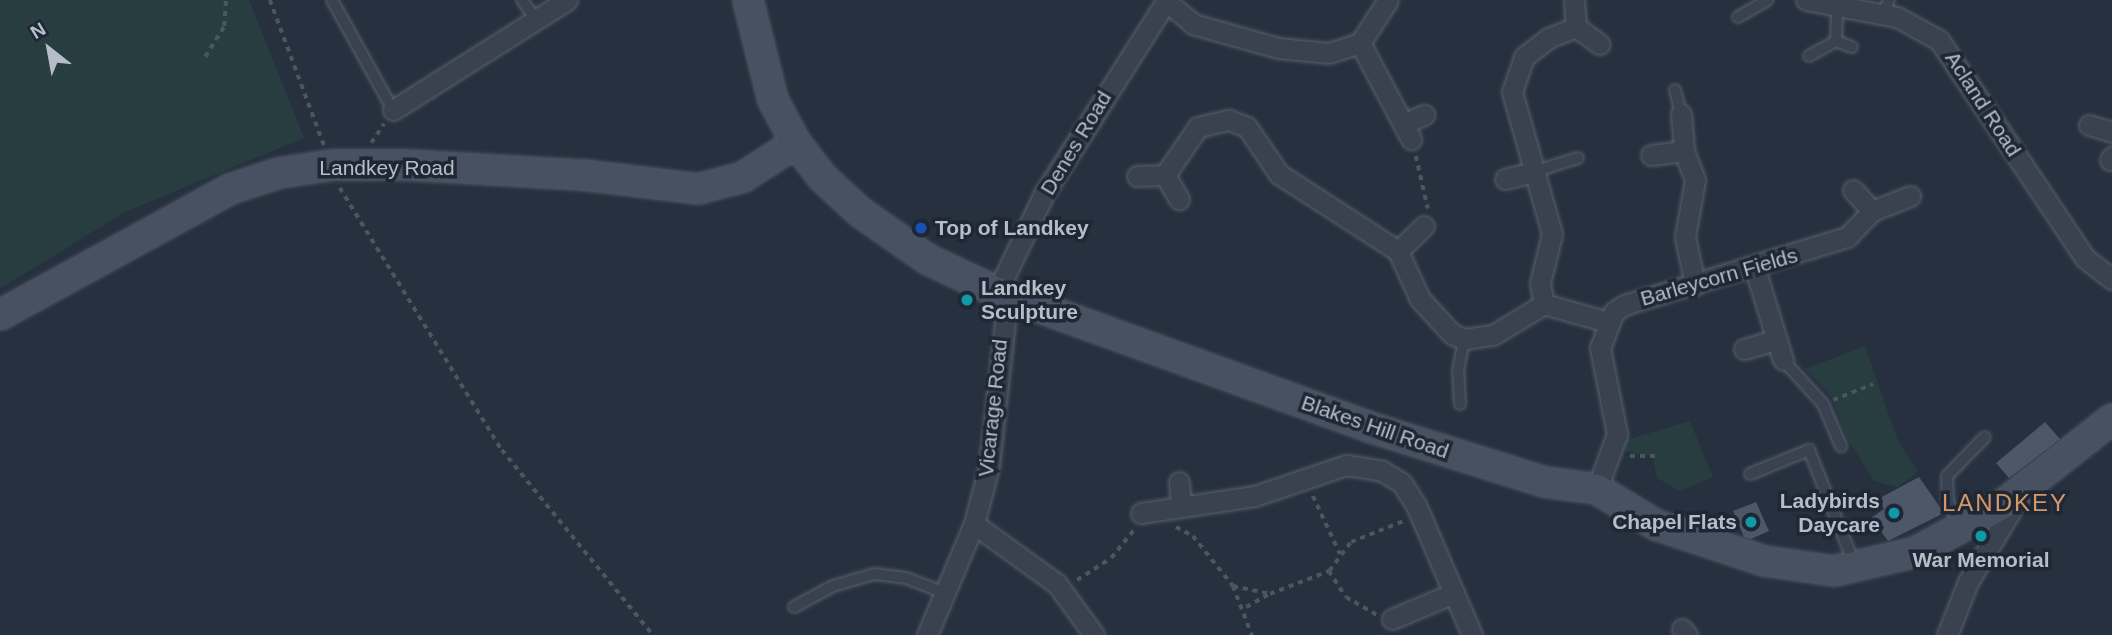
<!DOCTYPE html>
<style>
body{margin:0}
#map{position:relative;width:2112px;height:635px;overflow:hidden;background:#26303f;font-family:Helvetica,sans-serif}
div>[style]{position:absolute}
.green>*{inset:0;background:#283d40}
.building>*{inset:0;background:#4c5768}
.path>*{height:3.5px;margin-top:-1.75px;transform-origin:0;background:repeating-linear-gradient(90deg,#46595d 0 5px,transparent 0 10px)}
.roads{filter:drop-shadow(0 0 2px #58606c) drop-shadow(0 0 2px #58606c)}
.lane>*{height:10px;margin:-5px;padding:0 5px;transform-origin:5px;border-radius:5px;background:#3a424f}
.street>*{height:19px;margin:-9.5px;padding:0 9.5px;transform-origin:9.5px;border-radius:9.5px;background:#3a424f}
.secondary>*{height:28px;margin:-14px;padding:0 14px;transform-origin:14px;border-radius:14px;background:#485162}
.dots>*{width:19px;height:19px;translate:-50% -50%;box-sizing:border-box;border:4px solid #1f2734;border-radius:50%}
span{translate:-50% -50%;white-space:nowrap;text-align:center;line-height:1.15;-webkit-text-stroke:7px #1f2734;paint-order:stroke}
.street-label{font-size:21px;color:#b6bdc9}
.poi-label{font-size:21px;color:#b6bdc9;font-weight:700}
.left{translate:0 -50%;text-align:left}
.right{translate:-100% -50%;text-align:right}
.quarter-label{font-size:24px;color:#d29869;letter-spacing:2px}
.north{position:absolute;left:14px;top:14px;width:70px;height:70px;-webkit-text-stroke:5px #1f2734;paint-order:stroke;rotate:329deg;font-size:19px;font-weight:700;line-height:28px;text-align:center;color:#b6bdc9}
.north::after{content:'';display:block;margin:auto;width:24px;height:32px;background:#b6bdc9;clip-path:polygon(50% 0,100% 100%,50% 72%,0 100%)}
</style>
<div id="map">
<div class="green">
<i style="clip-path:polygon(0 0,249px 0,304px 138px,125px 212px,0 289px)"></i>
<i style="clip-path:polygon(1865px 346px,1898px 441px,1918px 472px,1898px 487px,1874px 481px,1847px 438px,1831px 396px,1805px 369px)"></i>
<i style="clip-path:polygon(1690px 421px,1713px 477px,1680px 491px,1657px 478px,1653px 457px,1622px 450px,1626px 440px)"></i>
</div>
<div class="building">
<i style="clip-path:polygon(2045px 422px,2060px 439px,2009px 478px,1996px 463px)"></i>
<i style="clip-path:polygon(1919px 477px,1944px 513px,1888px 541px,1871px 518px,1884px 509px,1878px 499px)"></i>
<i style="clip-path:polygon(1756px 502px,1769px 531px,1751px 539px,1744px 537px,1733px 511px)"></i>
</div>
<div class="path">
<i style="left:270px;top:0;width:155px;rotate:69.6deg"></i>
<i style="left:205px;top:57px;width:36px;rotate:-58deg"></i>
<i style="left:224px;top:26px;width:26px;rotate:-86deg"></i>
<i style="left:371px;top:143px;width:23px;rotate:-56deg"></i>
<i style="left:1416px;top:156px;width:54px;rotate:77.2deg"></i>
<i style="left:340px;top:188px;width:308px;rotate:58.3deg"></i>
<i style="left:502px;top:450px;width:239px;rotate:50.8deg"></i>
<i style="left:1833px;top:400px;width:43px;rotate:-21.8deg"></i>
<i style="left:1630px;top:456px;width:26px"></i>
<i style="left:1313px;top:496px;width:64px;rotate:65deg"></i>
<i style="left:1176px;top:527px;width:19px;rotate:28deg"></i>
<i style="left:1193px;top:536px;width:64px;rotate:51.3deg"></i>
<i style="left:1233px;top:586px;width:38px;rotate:12deg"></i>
<i style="left:1270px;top:594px;width:63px;rotate:-21.3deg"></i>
<i style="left:1329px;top:571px;width:31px;rotate:57deg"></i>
<i style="left:1346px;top:597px;width:36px;rotate:30deg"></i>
<i style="left:1329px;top:571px;width:36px;rotate:-53deg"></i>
<i style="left:1351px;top:542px;width:59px;rotate:-21.8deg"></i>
<i style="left:1077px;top:580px;width:40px;rotate:-32.9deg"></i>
<i style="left:1111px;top:558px;width:38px;rotate:-51deg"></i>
<i style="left:1233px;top:586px;width:53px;rotate:68.8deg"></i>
<i style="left:1246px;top:607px;width:25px;rotate:-29deg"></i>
</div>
<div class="roads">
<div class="lane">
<i style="left:332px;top:0;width:126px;rotate:61deg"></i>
<i style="left:522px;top:0;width:22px;rotate:54deg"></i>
<i style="left:1883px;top:14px;width:15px;rotate:-67deg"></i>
<i style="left:1738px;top:17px;width:34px;rotate:-30deg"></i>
<i style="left:1836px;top:41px;width:32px;rotate:-88deg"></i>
<i style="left:1809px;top:56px;width:31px;rotate:-29deg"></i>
<i style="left:1836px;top:41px;width:17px;rotate:21deg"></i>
<i style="left:1675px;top:90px;width:25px;rotate:76deg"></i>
<i style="left:1536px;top:171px;width:44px;rotate:-17.2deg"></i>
<i style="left:1783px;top:360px;width:59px;rotate:47.7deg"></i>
<i style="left:1823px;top:404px;width:46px;rotate:66.8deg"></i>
<i style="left:1460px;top:404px;width:33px;rotate:-93deg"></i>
<i style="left:1458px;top:371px;width:33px;rotate:-79deg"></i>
<i style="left:1750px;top:474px;width:64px;rotate:-22.1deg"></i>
<i style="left:1809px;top:450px;width:122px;rotate:68.3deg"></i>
<i style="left:1961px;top:524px;width:26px;rotate:-121deg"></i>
<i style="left:1948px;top:502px;width:26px;rotate:-92deg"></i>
<i style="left:1947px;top:476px;width:54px;rotate:-45.7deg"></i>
<i style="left:794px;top:607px;width:44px;rotate:-28.3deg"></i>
<i style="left:833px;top:586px;width:43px;rotate:-16.3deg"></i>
<i style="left:874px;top:574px;width:32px;rotate:7deg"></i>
<i style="left:906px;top:578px;width:39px;rotate:21deg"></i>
</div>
<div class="street">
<i style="left:1574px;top:0;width:27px;rotate:86deg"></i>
<i style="left:1576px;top:27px;width:29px;rotate:36deg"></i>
<i style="left:1806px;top:0;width:93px;rotate:10.6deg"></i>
<i style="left:1897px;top:17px;width:48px;rotate:28.7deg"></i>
<i style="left:1939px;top:40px;width:262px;rotate:56.2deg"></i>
<i style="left:2085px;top:258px;width:34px;rotate:38deg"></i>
<i style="left:1166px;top:1px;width:35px;rotate:40deg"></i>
<i style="left:1193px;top:24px;width:88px;rotate:15.8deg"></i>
<i style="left:1278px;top:48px;width:51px;rotate:5.6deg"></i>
<i style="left:1329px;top:53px;width:33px;rotate:-18deg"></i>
<i style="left:1360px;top:43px;width:109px;rotate:62deg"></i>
<i style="left:1360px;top:43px;width:51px;rotate:-56.9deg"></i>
<i style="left:393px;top:110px;width:206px;rotate:-32.3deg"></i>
<i style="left:1681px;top:114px;width:37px;rotate:85deg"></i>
<i style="left:1684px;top:151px;width:31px;rotate:69deg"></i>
<i style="left:1695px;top:180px;width:58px;rotate:100deg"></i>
<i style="left:1685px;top:237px;width:49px;rotate:78.2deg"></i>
<i style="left:1405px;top:123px;width:21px;rotate:-23deg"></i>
<i style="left:2089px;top:125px;width:24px;rotate:17deg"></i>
<i style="left:1651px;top:155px;width:33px;rotate:-7deg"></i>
<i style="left:2110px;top:160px;width:4px;rotate:-56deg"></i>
<i style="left:1165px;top:175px;width:58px;rotate:-55.5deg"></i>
<i style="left:1198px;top:127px;width:32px;rotate:-13deg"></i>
<i style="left:1229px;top:120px;width:19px;rotate:21deg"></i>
<i style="left:1247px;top:127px;width:57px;rotate:55.8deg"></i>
<i style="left:1279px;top:174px;width:142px;rotate:32.9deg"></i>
<i style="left:1137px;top:176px;width:28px;rotate:-2deg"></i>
<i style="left:1165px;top:175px;width:28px;rotate:60deg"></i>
<i style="left:1505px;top:179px;width:32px;rotate:-14deg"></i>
<i style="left:1853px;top:190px;width:28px;rotate:48deg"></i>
<i style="left:1424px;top:226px;width:36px;rotate:136deg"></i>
<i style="left:1398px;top:251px;width:53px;rotate:65.4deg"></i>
<i style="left:1420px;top:299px;width:47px;rotate:47.6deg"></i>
<i style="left:1452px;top:334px;width:13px;rotate:23deg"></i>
<i style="left:1464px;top:339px;width:29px;rotate:-8deg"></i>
<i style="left:1493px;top:335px;width:60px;rotate:-31.3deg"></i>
<i style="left:1544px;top:304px;width:66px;rotate:15.7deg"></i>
<i style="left:1755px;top:269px;width:95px;rotate:72.9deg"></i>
<i style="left:997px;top:292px;width:111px;rotate:-64.4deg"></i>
<i style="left:1045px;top:192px;width:227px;rotate:-57.6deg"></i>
<i style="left:1544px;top:304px;width:21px;rotate:-101deg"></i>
<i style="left:1540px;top:283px;width:50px;rotate:-76.2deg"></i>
<i style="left:1552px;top:234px;width:148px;rotate:-105.7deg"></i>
<i style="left:1512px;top:92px;width:37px;rotate:-71deg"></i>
<i style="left:1524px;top:57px;width:31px;rotate:-38deg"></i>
<i style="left:1548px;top:38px;width:30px;rotate:-21deg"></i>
<i style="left:1744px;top:349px;width:32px;rotate:-16deg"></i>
<i style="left:1179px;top:482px;width:25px;rotate:85deg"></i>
<i style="left:1597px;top:489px;width:59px;rotate:-70deg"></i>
<i style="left:1617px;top:434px;width:88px;rotate:-101.2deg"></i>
<i style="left:1600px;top:348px;width:39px;rotate:-69deg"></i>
<i style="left:1614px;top:312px;width:12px;rotate:-35deg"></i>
<i style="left:1624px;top:305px;width:233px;rotate:-17deg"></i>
<i style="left:1847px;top:237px;width:36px;rotate:-46deg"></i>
<i style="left:1872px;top:211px;width:41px;rotate:-21.5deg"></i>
<i style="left:1141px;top:513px;width:115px;rotate:-8.5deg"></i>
<i style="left:1255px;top:496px;width:96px;rotate:-18.8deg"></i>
<i style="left:1346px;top:465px;width:36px;rotate:9deg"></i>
<i style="left:1382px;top:471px;width:23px;rotate:31deg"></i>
<i style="left:1402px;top:483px;width:26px;rotate:58deg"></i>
<i style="left:1416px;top:505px;width:142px;rotate:66.7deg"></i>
<i style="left:974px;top:524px;width:102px;rotate:35.9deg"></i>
<i style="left:1057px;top:584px;width:63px;rotate:54deg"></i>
<i style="left:1392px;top:619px;width:67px;rotate:-22.8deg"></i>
<i style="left:1682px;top:629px;width:8px;rotate:50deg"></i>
<i style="left:927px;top:635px;width:121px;rotate:-67.1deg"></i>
<i style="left:974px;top:524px;width:59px;rotate:-75.3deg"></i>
<i style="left:989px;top:467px;width:172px;rotate:-83.7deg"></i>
<i style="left:1947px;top:635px;width:57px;rotate:-68.4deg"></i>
<i style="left:1968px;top:582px;width:82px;rotate:-59deg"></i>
<i style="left:2010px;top:512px;width:10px;rotate:-119deg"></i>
</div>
<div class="secondary">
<i style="left:748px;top:0;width:103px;rotate:76deg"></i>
<i style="left:773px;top:100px;width:49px;rotate:61.9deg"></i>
<i style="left:796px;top:143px;width:44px;rotate:52.4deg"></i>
<i style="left:823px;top:178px;width:50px;rotate:42.6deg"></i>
<i style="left:860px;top:212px;width:82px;rotate:35deg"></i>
<i style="left:927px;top:259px;width:77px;rotate:25.2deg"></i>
<i style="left:997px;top:292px;width:396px;rotate:19.9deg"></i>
<i style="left:1369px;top:427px;width:183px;rotate:17.4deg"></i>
<i style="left:1544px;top:482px;width:53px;rotate:7.5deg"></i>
<i style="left:1597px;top:489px;width:69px;rotate:31.4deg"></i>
<i style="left:1656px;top:525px;width:114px;rotate:18.4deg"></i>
<i style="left:1764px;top:561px;width:71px;rotate:8.1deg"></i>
<i style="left:1834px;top:571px;width:84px;rotate:-13deg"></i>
<i style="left:1916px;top:552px;width:102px;rotate:-28.8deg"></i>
<i style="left:2005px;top:503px;width:136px;rotate:-38.1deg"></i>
<i style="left:0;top:315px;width:262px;rotate:-28.7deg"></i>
<i style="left:230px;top:189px;width:52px;rotate:-18.1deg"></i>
<i style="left:279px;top:173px;width:55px;rotate:-8.4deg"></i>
<i style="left:333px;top:165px;width:74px"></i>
<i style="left:407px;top:165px;width:176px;rotate:3.3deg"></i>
<i style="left:583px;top:175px;width:116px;rotate:6.9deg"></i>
<i style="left:698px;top:189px;width:47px;rotate:-14.9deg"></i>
<i style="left:743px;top:177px;width:63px;rotate:-32.7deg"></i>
</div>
</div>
<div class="dots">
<i style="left:921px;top:228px;background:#1a4fb4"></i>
<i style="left:967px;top:300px;background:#0f9aa8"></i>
<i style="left:1894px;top:513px;background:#0f9aa8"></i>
<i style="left:1751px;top:522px;background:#0f9aa8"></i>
<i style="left:1981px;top:536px;background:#0f9aa8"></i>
</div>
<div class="street-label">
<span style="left:1983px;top:104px;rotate:57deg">Acland Road</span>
<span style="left:1076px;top:143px;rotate:-59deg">Denes Road</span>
<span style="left:387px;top:168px">Landkey Road</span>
<span style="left:1719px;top:277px;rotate:-16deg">Barleycorn Fields</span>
<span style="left:993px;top:408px;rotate:-84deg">Vicarage Road</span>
<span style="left:1375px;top:427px;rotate:19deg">Blakes Hill Road</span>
</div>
<div class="poi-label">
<span class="left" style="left:935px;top:228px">Top of Landkey</span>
<span class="left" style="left:981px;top:300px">Landkey<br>Sculpture</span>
<span class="right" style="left:1880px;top:513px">Ladybirds<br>Daycare</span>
<span class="right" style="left:1737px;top:522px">Chapel Flats</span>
<span style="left:1981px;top:560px">War Memorial</span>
</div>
<div class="quarter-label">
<span style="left:2005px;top:503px">LANDKEY</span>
</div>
<div class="north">N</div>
</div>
